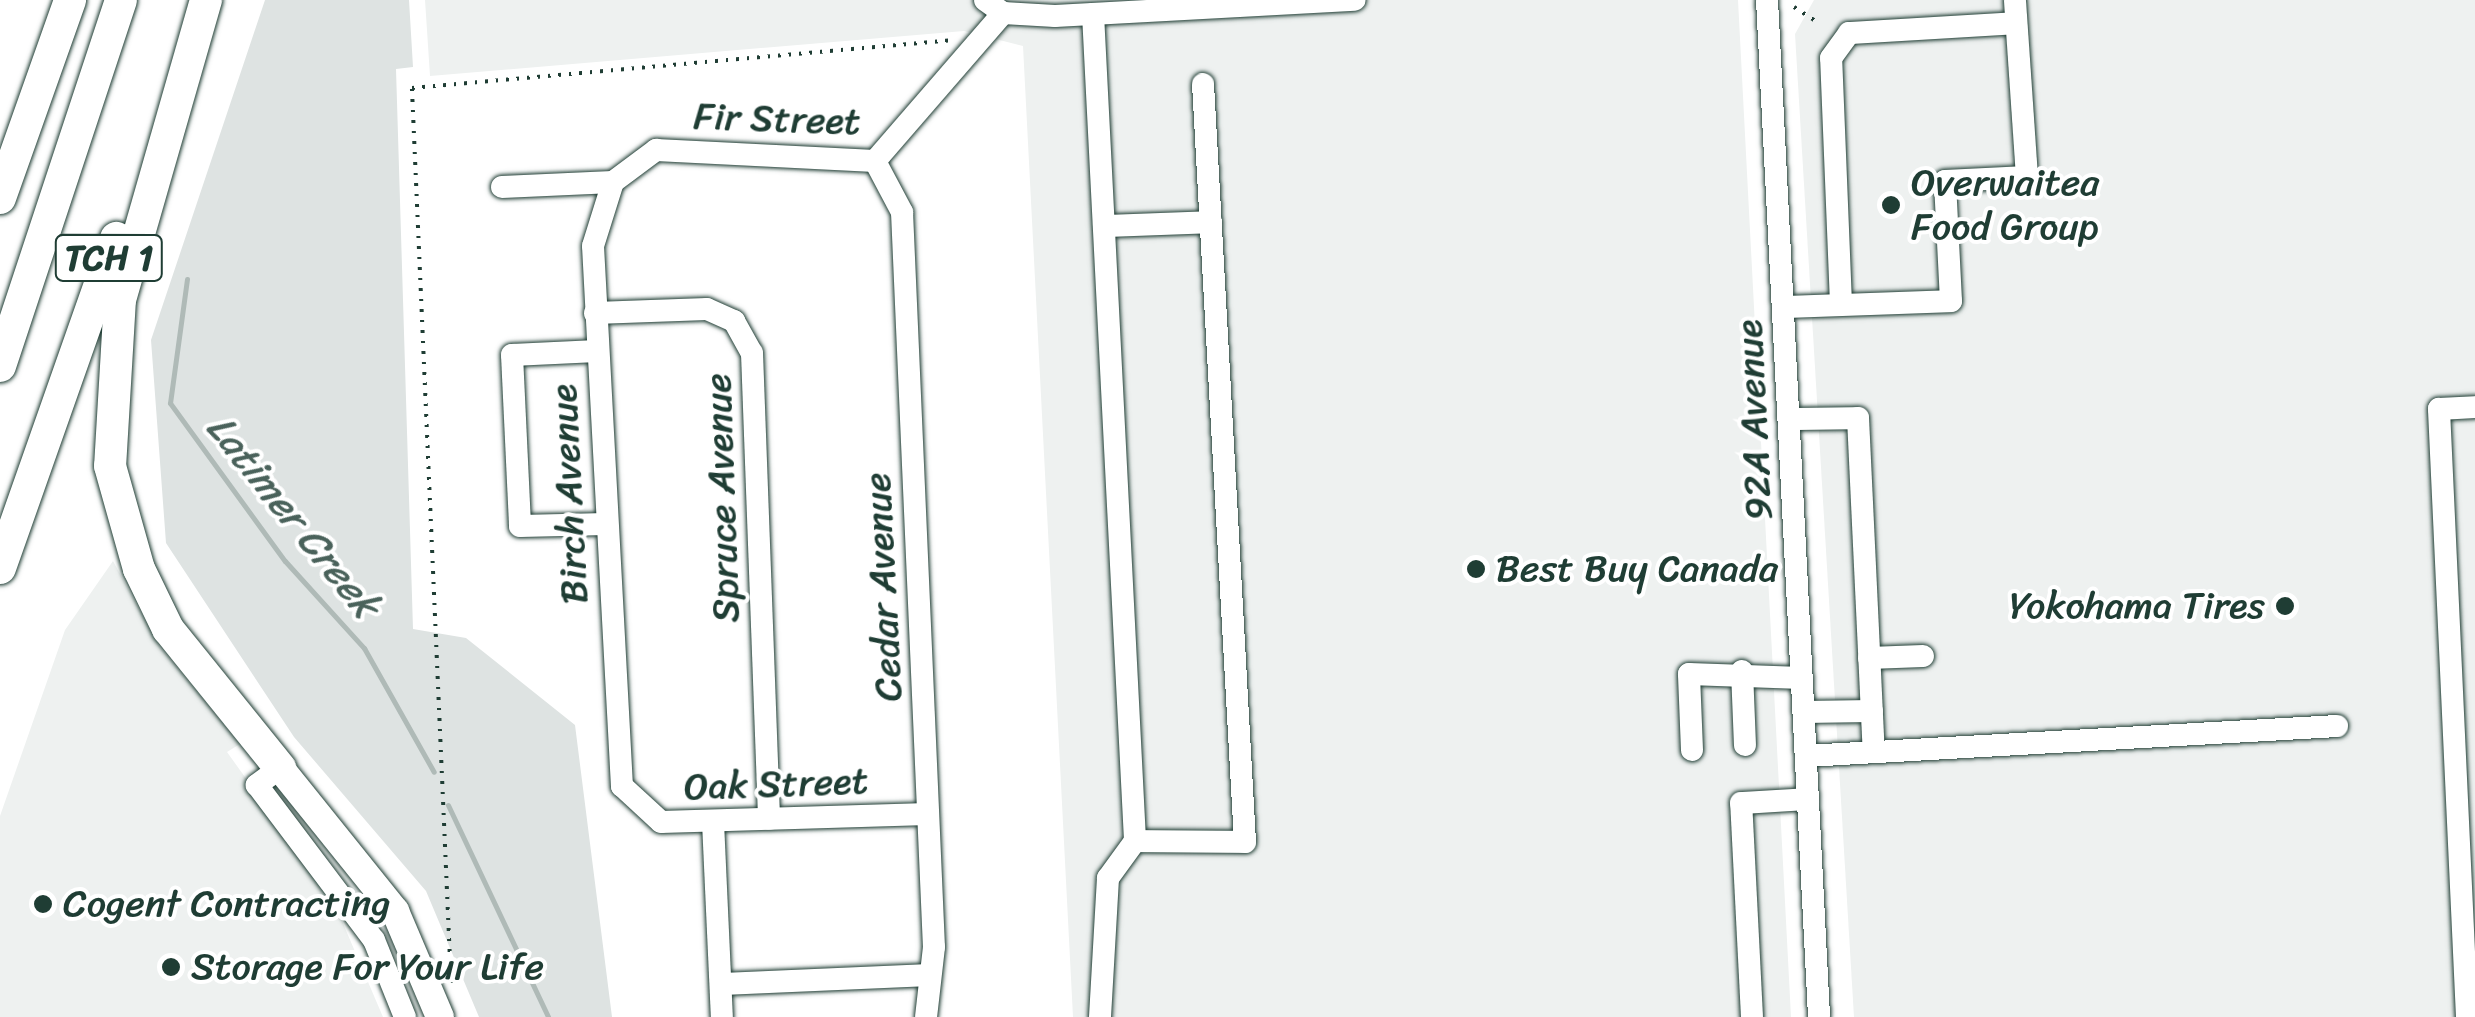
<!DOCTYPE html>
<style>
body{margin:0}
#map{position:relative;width:2475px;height:1017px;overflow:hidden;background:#fff;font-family:Sriracha,sans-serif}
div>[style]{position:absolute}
.built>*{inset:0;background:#eef1f0}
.green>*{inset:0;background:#dee3e2}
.stream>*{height:5px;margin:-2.5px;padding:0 2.5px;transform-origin:2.5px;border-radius:2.5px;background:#afbab7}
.path>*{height:4px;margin-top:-2px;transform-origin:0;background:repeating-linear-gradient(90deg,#1f3d34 0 2.5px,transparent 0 10.5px)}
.roads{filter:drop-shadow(0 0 2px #1f3d34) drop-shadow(0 0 2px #1f3d34)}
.minor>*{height:22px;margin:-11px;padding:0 11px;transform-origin:11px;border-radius:11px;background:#fff}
.major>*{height:28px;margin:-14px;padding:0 14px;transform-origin:14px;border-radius:14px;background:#fff}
.highway>*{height:32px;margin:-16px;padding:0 16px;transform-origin:16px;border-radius:16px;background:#fff}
.dots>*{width:28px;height:28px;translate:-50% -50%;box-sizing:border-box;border:5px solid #fff;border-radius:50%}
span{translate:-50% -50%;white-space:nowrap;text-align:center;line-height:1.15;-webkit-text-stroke:8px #fff;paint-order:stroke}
.shield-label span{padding:2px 8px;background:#fff;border:2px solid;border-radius:8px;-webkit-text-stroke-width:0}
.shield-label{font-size:35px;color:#1f3d34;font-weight:700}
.street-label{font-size:38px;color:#1f3d34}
.poi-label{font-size:38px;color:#1f3d34}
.left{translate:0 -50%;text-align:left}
.right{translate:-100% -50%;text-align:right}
.water-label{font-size:40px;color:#4a625b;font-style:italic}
</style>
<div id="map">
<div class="built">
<i style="clip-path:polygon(425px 0,1738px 0,1791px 1017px,1073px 1017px,1023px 46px,964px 31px,430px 76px)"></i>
<i style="clip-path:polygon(1814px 0,2475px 0,2475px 1017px,1854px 1017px,1795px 34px)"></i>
<i style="clip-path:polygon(113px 561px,159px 646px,240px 744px,227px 752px,333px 900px,383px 1017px,0 1017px,0 816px,65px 630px)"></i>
</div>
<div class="green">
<i style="clip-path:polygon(265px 0,409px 0,413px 67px,396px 69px,413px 629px,466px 638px,575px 725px,612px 1017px,479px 1017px,426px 891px,294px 737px,166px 543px,151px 340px)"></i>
</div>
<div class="stream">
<i style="left:187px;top:279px;width:125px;rotate:97.8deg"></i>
<i style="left:170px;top:403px;width:195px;rotate:54deg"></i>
<i style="left:285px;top:561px;width:118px;rotate:47.8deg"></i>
<i style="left:364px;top:648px;width:142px;rotate:60.6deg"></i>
<i style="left:448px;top:805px;width:234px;rotate:64.7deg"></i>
</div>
<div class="path">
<i style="left:1794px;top:7px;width:31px;rotate:33deg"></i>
<i style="left:451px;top:983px;width:896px;rotate:-92.5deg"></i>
<i style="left:412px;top:88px;width:544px;rotate:-5.06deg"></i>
</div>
<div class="roads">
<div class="minor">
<i style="left:985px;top:0;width:22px;rotate:36deg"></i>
<i style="left:1003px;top:13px;width:52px;rotate:3.3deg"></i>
<i style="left:1055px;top:16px;width:300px;rotate:-3.1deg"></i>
<i style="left:1767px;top:0;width:1018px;rotate:87.07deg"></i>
<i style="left:1093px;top:14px;width:828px;rotate:87.09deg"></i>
<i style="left:1135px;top:841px;width:46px;rotate:126.1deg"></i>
<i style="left:1108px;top:878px;width:139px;rotate:93.3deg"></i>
<i style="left:875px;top:161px;width:58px;rotate:62.1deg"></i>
<i style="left:902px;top:212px;width:736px;rotate:87.51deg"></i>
<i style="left:934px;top:947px;width:70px;rotate:96.5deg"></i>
<i style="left:613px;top:182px;width:67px;rotate:107.4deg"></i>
<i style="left:593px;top:246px;width:541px;rotate:86.93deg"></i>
<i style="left:622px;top:786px;width:53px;rotate:42.7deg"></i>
<i style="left:661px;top:822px;width:267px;rotate:-1.7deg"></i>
<i style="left:613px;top:182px;width:54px;rotate:-36.7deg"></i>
<i style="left:656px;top:150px;width:219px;rotate:2.9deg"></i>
<i style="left:875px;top:161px;width:196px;rotate:-49.1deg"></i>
<i style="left:502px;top:187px;width:111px;rotate:-2.6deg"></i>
<i style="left:1104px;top:226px;width:107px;rotate:-2.1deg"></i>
<i style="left:1841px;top:304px;width:246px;rotate:-92.3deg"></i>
<i style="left:1831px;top:58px;width:31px;rotate:-54deg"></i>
<i style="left:1849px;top:33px;width:167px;rotate:-3.4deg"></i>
<i style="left:1783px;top:307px;width:168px;rotate:-2deg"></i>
<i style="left:1951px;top:301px;width:120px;rotate:-92.9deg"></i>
<i style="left:1945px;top:181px;width:82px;rotate:-2.8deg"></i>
<i style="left:2027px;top:177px;width:177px;rotate:-93.9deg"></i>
<i style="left:595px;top:313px;width:112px;rotate:-2deg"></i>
<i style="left:707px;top:309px;width:30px;rotate:24deg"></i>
<i style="left:734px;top:321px;width:37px;rotate:61deg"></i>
<i style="left:752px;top:353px;width:466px;rotate:87.9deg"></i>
<i style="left:597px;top:351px;width:85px;rotate:177.3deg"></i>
<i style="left:512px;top:355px;width:171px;rotate:87.3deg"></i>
<i style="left:520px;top:526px;width:86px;rotate:-1.3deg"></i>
<i style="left:1789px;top:419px;width:69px;rotate:-0.8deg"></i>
<i style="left:1858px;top:418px;width:334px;rotate:87.3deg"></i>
<i style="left:1869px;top:658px;width:54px;rotate:-2.1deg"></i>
<i style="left:1742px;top:671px;width:74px;rotate:87.7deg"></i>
<i style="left:1804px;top:712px;width:68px;rotate:-0.8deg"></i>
<i style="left:1692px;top:750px;width:76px;rotate:-92.3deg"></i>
<i style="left:1689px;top:674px;width:113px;rotate:2deg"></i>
<i style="left:1806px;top:756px;width:532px;rotate:-3.23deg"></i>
<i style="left:280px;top:768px;width:29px;rotate:144deg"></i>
<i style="left:257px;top:785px;width:194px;rotate:53deg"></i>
<i style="left:374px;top:940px;width:83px;rotate:68.1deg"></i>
<i style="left:713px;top:822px;width:195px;rotate:87.4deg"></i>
<i style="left:1135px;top:841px;width:110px;rotate:0.5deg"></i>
<i style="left:1245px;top:842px;width:759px;rotate:-93.17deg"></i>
<i style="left:722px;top:984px;width:203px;rotate:-2.5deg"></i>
<i style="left:1752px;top:1017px;width:214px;rotate:-92.9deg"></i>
<i style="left:1741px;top:803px;width:67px;rotate:-3.4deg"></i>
<i style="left:2467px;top:1017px;width:609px;rotate:-92.64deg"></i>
<i style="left:2439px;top:409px;width:36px;rotate:-3deg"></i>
</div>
<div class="major">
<i style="left:280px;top:768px;width:184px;rotate:51.2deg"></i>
<i style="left:395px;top:911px;width:115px;rotate:67deg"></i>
</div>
<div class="highway">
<i style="left:206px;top:0;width:311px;rotate:106deg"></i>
<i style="left:120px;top:299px;width:167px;rotate:93.4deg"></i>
<i style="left:110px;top:466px;width:107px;rotate:74.3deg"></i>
<i style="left:139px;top:569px;width:67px;rotate:64.2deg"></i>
<i style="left:168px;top:629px;width:179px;rotate:51.1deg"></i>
<i style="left:0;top:198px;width:210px;rotate:-70.5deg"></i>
<i style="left:0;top:366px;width:385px;rotate:-71.7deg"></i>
<i style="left:0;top:568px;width:350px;rotate:-70.6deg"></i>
</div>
</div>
<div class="dots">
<i style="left:1891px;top:205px;background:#1f3d34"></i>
<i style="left:1476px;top:569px;background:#1f3d34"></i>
<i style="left:2285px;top:606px;background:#1f3d34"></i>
<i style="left:43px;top:904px;background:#1f3d34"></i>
<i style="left:171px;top:967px;background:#1f3d34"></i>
</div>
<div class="shield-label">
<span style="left:109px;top:258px">TCH 1</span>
</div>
<div class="street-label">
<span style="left:777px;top:119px;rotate:2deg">Fir Street</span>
<span style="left:1754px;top:420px;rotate:-93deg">92A Avenue</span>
<span style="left:569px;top:494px;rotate:-93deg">Birch Avenue</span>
<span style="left:722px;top:498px;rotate:-92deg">Spruce Avenue</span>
<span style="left:883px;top:587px;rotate:-93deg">Cedar Avenue</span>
<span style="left:776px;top:784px;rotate:-2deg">Oak Street</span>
</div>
<div class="poi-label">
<span class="left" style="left:1911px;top:205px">Overwaitea<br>Food Group</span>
<span class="left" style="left:1496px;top:569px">Best Buy Canada</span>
<span class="right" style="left:2265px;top:606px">Yokohama Tires</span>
<span class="left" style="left:63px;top:904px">Cogent Contracting</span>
<span class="left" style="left:191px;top:967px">Storage For Your Life</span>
</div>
<div class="water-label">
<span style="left:293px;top:516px;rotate:51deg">Latimer Creek</span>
</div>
</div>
